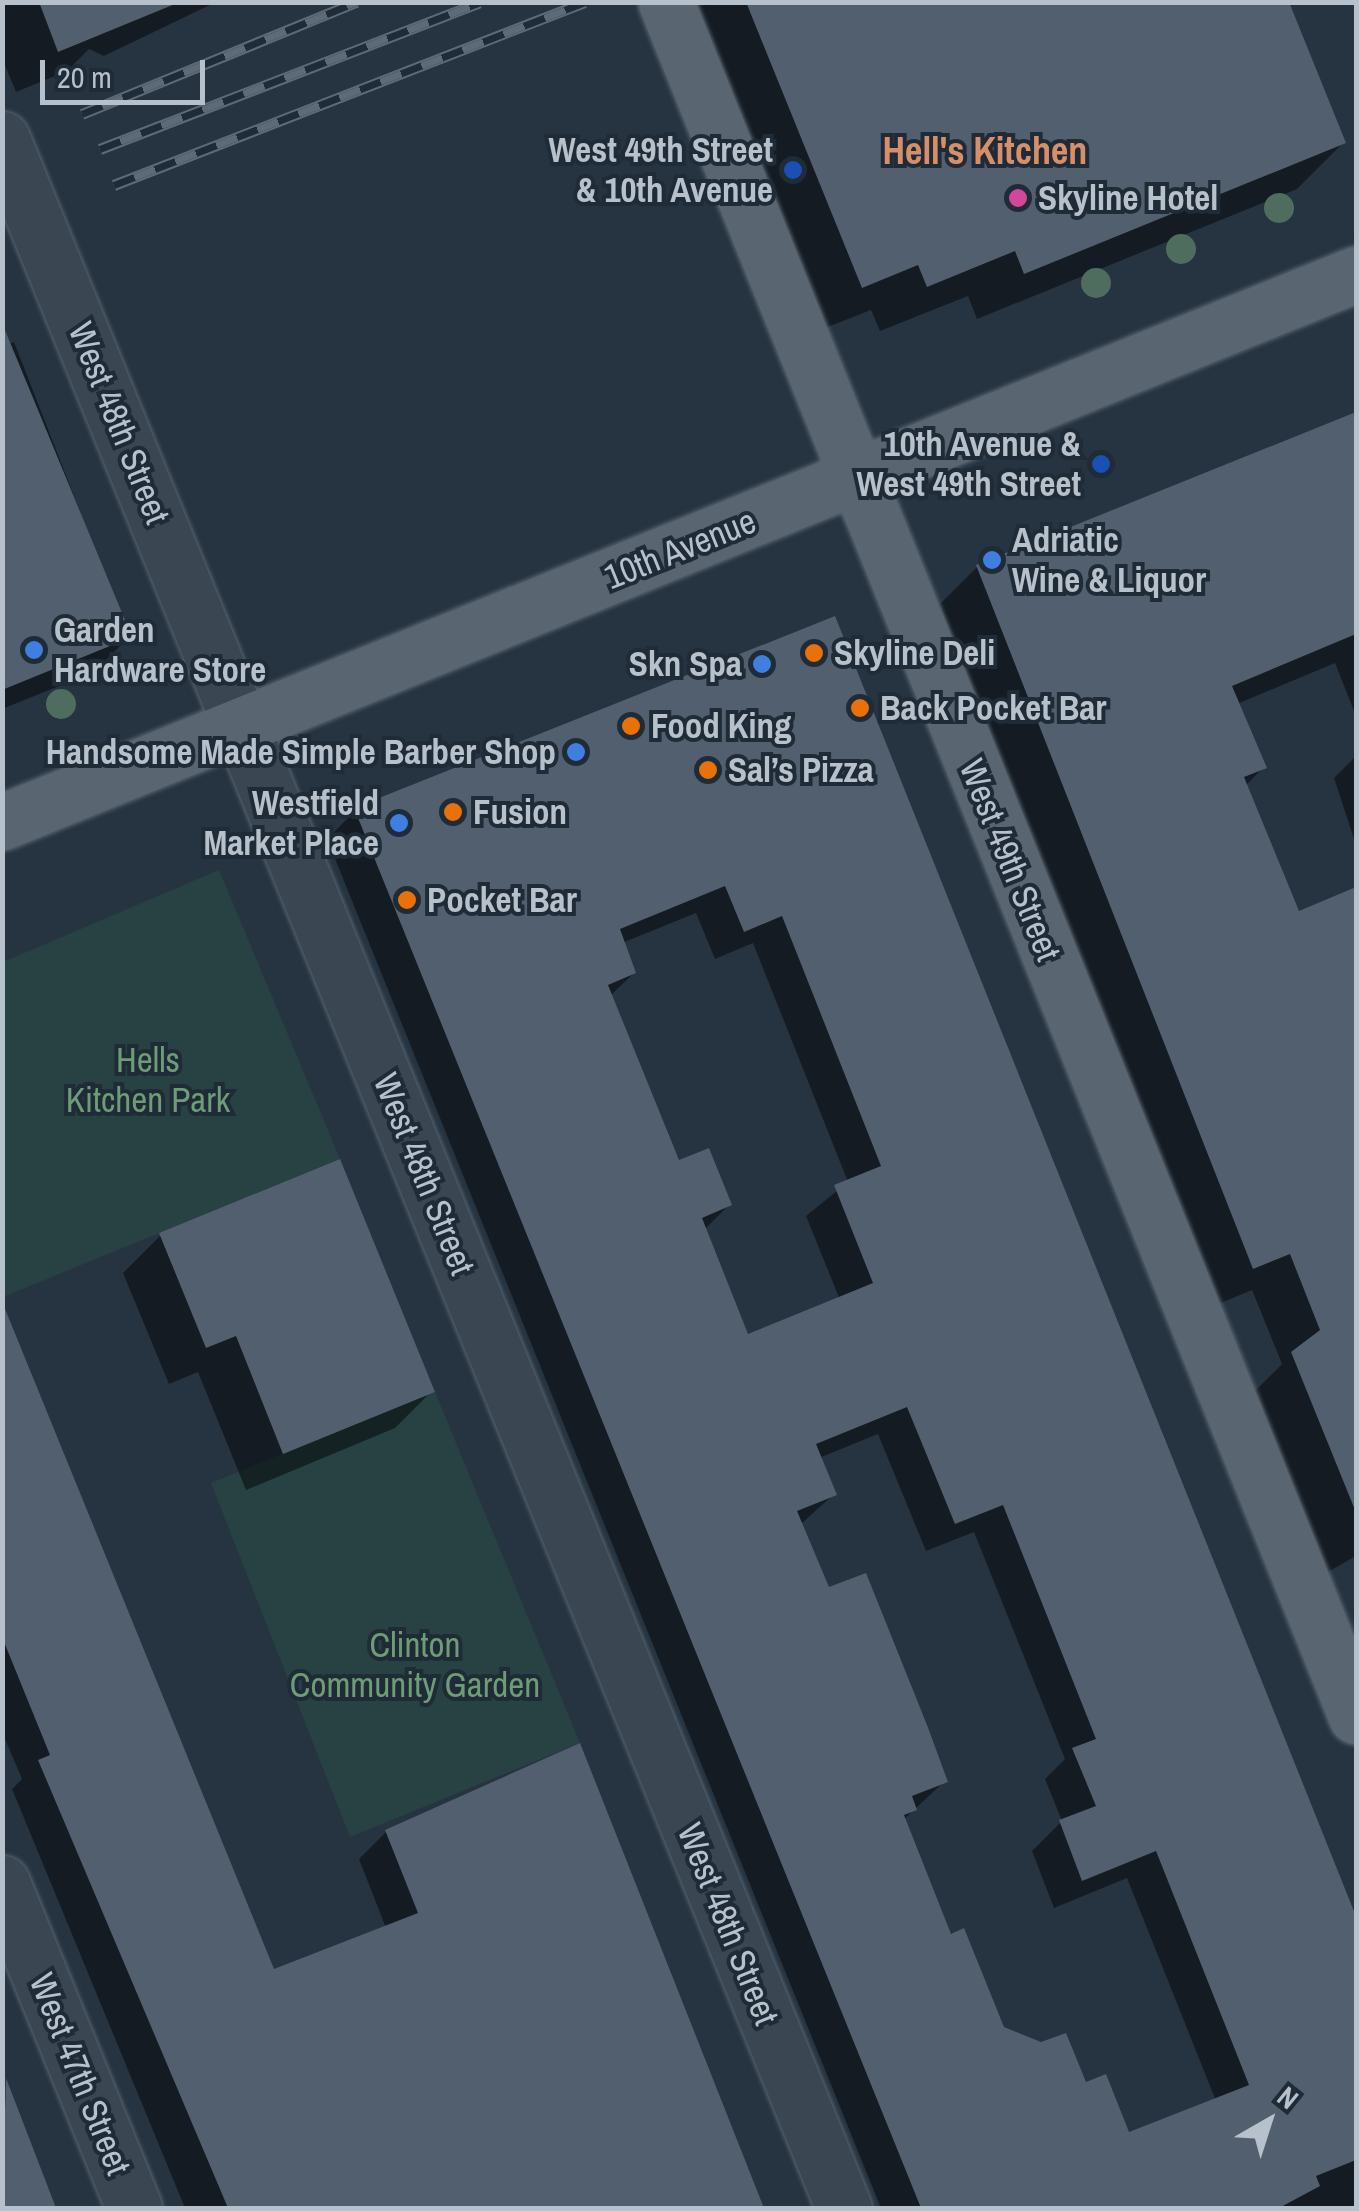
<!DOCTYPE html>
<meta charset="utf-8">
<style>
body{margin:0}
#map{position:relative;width:1359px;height:2211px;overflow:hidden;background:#263442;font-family:"Archivo Narrow",sans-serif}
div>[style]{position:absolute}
.green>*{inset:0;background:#284143}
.shadow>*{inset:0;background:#0007}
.building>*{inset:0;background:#515f6f}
.roads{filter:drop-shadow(0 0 2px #58646f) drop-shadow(0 0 2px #58646f)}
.minor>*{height:55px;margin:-27.5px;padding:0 27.5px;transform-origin:27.5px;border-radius:27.5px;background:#3a4651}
.major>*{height:55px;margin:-27.5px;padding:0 27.5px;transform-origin:27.5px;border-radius:27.5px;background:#596571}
.rail>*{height:11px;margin-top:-5.5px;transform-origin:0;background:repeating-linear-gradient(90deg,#1f2b37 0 22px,#5d6a78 0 44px);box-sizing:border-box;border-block:2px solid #5d6a78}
.trees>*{width:30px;height:30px;margin:-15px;border-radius:50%;background:#4e6d5f}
.dots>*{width:28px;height:28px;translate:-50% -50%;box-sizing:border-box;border:5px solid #1f2b37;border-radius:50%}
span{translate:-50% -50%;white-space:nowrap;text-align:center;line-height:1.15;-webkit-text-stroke:8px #1f2b37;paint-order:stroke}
.poi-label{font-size:35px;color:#b7c1cb;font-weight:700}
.right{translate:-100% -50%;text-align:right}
.left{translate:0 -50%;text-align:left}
.street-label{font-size:35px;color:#b7c1cb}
.park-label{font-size:35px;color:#6e9c76}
.neighbourhood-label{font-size:38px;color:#d68f68;font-weight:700}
.frame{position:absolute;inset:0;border:5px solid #b7c1cb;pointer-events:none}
.north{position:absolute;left:1219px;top:2071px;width:100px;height:100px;-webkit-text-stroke:8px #1f2b37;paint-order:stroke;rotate:39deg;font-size:28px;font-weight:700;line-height:40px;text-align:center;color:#b7c1cb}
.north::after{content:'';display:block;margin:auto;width:35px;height:45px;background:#b7c1cb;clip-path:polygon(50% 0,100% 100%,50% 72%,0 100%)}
.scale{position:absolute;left:40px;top:60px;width:165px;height:45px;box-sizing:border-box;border:5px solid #b7c1cb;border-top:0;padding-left:12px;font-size:30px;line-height:35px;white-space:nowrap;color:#b7c1cb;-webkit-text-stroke:8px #1f2b37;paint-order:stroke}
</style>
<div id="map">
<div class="green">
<i style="clip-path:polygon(219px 870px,340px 1159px,3px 1297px,3px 962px)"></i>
<i style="clip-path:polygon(435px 1392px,580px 1743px,350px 1837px,211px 1483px)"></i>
</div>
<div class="shadow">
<i style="clip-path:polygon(2px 2px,216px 2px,104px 56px,89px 49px,67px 71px,16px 92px,2px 58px)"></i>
<i style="clip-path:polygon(681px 2px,1286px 2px,1343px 143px,1297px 189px,977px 319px,968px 296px,880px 331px,871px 310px,815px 332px)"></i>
<i style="clip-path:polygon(14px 342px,129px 637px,94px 672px,2px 709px,2px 347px)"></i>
<i style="clip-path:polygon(1356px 414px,1356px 716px,1335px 663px,1237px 704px,1264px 767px,1245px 786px,1298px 914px,1347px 894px,1356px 917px,1356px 1556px,1328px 1572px,1255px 1391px,1282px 1364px,1252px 1290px,1216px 1305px,940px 604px,977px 567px)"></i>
<i style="clip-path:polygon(evenodd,834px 619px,1356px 1916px,1356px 2208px,881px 2208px,327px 839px,355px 811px,834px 619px,696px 913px,715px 959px,753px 943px,848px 1182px,806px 1216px,840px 1300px,747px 1337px,704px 1230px,729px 1205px,677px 1163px,610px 996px,634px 973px,622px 943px,696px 913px,834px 619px,878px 1434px,926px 1551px,974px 1532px,1065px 1759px,1045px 1779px,1062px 1821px,1032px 1851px,1054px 1908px,1127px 1878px,1216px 2101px,1128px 2136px,1084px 2085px,1002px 2029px,950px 1937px,903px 1820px,945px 1781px,828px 1590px,800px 1525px,834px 1494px,819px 1458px,878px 1434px)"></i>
<i style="clip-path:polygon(1356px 756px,1356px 845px,1334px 778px)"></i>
<i style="clip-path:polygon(161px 1235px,432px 1391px,395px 1428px,246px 1490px,198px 1372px,169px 1384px,123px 1273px)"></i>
<i style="clip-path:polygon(2px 1306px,273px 1972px,386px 1928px,359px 1859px,386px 1832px,581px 1753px,764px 2208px,185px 2208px,12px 1789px,22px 1779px,2px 1732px)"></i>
<i style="clip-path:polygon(2px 2085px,53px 2208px,2px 2208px)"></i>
</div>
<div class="building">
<i style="clip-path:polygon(39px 2px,175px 2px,175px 4px,58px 52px)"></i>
<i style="clip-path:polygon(746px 2px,1289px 2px,1346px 143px,1024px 274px,1015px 251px,927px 287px,918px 265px,862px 288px)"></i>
<i style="clip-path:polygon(2px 323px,132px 637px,2px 690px)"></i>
<i style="clip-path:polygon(1356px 412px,1356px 634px,1232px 686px,1267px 768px,1244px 777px,1299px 911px,1356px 887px,1355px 1510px,1291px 1352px,1320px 1330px,1290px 1254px,1253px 1269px,976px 565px)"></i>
<i style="clip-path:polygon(evenodd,835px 616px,1356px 1916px,1356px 2160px,1316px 2176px,1320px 2186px,1279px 2208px,921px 2208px,354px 808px,835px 616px,725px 886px,744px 932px,782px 916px,881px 1166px,834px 1185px,873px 1283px,748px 1334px,702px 1218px,732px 1205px,709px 1148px,679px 1160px,608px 985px,636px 973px,620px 929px,725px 886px,835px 616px,907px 1407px,955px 1524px,1003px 1505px,1096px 1739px,1072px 1748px,1096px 1806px,1059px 1820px,1082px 1881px,1156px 1851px,1249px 2085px,1129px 2132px,1106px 2074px,1086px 2082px,1066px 2033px,1041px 2042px,1004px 2027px,964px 1928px,951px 1934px,904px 1815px,917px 1810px,912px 1796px,948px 1782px,927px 1725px,866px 1573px,829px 1587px,797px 1511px,837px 1495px,816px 1444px,907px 1407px)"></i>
<i style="clip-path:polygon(340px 1159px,435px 1392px,283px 1454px,236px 1336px,206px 1348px,159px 1233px)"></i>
<i style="clip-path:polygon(3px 1304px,274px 1969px,418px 1913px,385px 1830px,580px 1743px,764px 2208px,228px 2208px,38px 1760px,50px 1755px,2px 1637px)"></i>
<i style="clip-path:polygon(6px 2078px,56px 2208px,2px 2208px)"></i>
</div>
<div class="roads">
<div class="minor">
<i style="left:2px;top:139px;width:2234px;rotate:67.86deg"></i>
<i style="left:2px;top:1883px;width:351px;rotate:67.9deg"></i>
</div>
<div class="major">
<i style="left:666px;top:2px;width:1848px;rotate:68.07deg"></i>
<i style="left:2px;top:822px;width:1461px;rotate:-22.03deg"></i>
</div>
</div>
<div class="rail">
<i style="left:82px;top:114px;width:297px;rotate:-22.2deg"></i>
<i style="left:100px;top:149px;width:407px;rotate:-21.1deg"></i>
<i style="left:114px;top:185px;width:505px;rotate:-21.23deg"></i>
</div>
<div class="trees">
<i style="left:1279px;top:208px"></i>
<i style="left:1181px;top:249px"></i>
<i style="left:1096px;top:283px"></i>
<i style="left:61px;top:704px"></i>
</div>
<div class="dots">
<i style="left:793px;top:170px;background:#1a4fb4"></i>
<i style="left:1018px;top:198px;background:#d1479c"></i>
<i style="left:1101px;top:464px;background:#1a4fb4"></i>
<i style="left:992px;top:560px;background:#3f7fe0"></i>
<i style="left:34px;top:650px;background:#3f7fe0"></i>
<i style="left:814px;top:653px;background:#e8710a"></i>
<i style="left:762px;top:664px;background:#3f7fe0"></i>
<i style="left:860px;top:708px;background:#e8710a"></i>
<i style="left:631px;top:726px;background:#e8710a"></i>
<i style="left:576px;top:752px;background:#3f7fe0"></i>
<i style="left:708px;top:770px;background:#e8710a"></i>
<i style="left:453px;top:812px;background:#e8710a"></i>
<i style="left:399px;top:823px;background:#3f7fe0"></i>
<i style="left:407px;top:900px;background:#e8710a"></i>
</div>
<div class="poi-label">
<span class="right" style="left:773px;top:170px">West 49th Street<br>&amp; 10th Avenue</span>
<span class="left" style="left:1038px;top:198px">Skyline Hotel</span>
<span class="right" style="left:1081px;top:464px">10th Avenue &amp;<br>West 49th Street</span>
<span class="left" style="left:1012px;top:560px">Adriatic<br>Wine &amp; Liquor</span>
<span class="left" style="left:54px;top:650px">Garden<br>Hardware Store</span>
<span class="left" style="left:834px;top:653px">Skyline Deli</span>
<span class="right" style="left:742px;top:664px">Skn Spa</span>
<span class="left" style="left:880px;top:708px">Back Pocket Bar</span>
<span class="left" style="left:651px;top:726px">Food King</span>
<span class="right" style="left:556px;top:752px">Handsome Made Simple Barber Shop</span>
<span class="left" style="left:728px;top:770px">Sal’s Pizza</span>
<span class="right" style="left:379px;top:823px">Westfield<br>Market Place</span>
<span class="left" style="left:473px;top:812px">Fusion</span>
<span class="left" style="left:427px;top:900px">Pocket Bar</span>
</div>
<div class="street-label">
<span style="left:119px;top:423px;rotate:68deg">West 48th Street</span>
<span style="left:680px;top:549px;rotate:-22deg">10th Avenue</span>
<span style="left:1010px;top:860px;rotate:68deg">West 49th Street</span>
<span style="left:424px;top:1174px;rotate:68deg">West 48th Street</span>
<span style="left:728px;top:1924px;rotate:68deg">West 48th Street</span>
<span style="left:80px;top:2074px;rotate:68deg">West 47th Street</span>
</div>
<div class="park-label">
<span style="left:148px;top:1080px">Hells<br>Kitchen Park</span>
<span style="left:415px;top:1665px">Clinton<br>Community Garden</span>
</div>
<div class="neighbourhood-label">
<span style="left:985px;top:151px">Hell's Kitchen</span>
</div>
<div class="frame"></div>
<div class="north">N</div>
<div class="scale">20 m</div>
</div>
